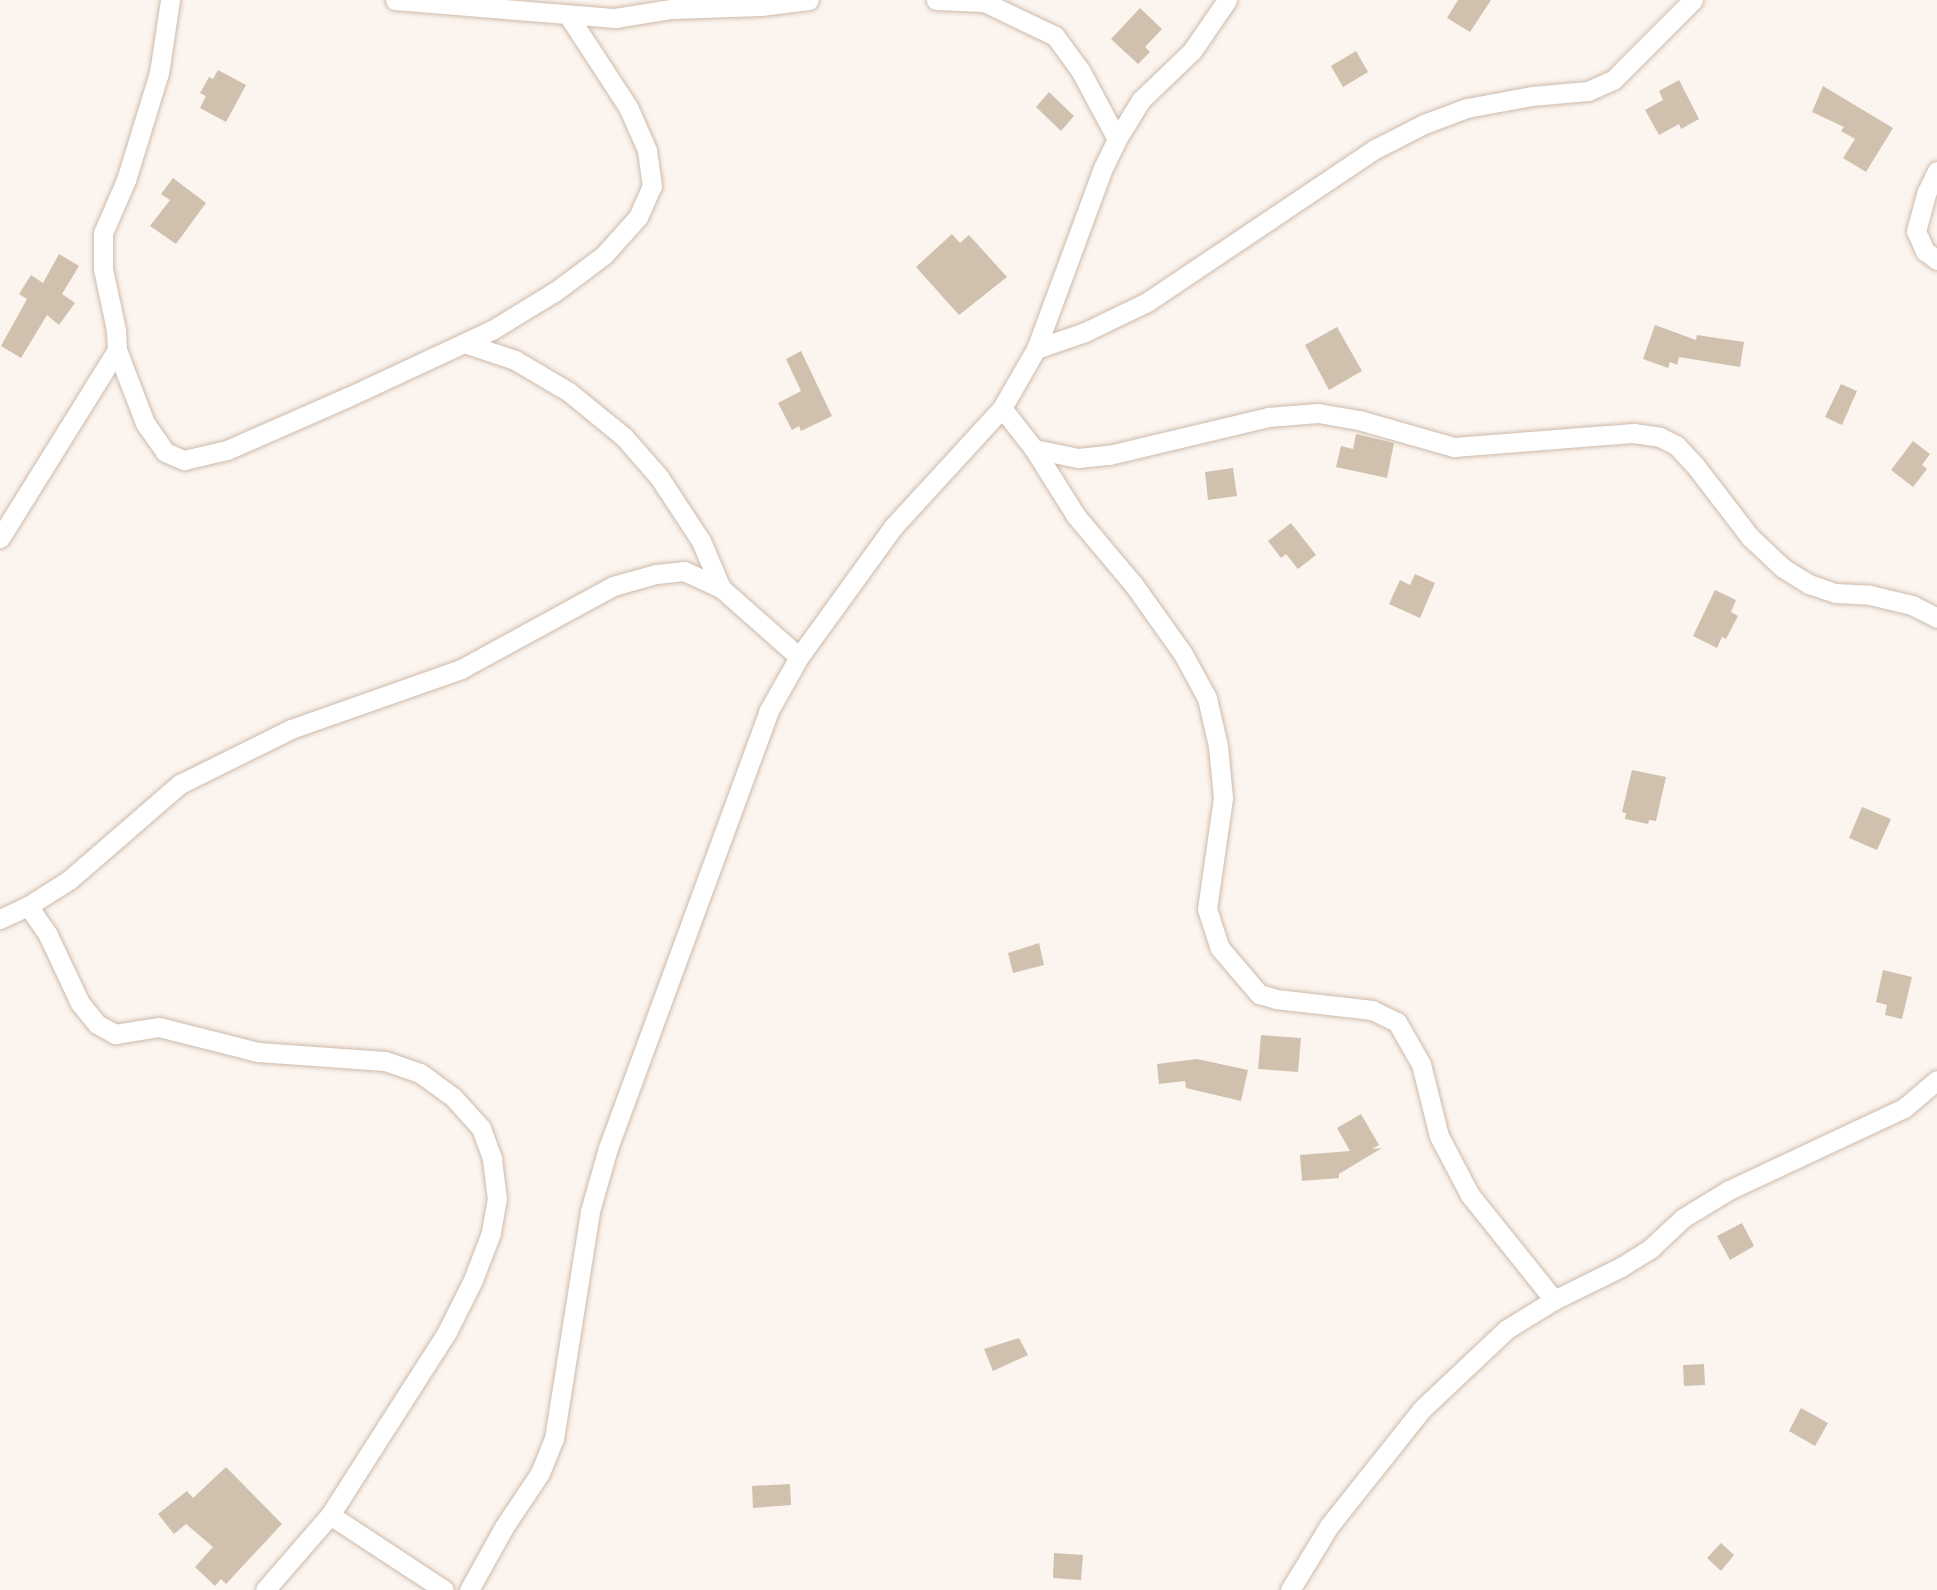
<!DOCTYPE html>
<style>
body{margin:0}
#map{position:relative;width:1937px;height:1590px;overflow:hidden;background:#fcf4ee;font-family:"Sofia Sans Condensed",sans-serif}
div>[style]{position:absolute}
.building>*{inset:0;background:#d0c1af}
.roads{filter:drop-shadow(0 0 2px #cdbaab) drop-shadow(0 0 2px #cdbaab)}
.street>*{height:19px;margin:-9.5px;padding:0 9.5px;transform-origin:9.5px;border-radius:9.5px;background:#fff}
span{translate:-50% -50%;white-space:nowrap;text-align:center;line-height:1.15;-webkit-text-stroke:7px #fff;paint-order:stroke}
</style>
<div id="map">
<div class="building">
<i style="clip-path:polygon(1458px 0,1491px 0,1470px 32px,1447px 18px)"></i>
<i style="clip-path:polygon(1140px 8px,1162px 29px,1145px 47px,1150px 52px,1138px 64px,1111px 39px)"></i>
<i style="clip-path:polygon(1356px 51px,1368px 72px,1343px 87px,1331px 66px)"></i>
<i style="clip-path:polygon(218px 70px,246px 85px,226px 122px,200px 108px,206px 96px,200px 93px,209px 77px,213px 79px)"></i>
<i style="clip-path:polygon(1679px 80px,1699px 119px,1681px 129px,1679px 124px,1659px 135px,1645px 110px,1663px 100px,1659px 91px)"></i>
<i style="clip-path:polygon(1823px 86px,1893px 128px,1866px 172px,1843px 158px,1855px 139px,1841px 131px,1844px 127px,1812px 112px)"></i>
<i style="clip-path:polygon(1049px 92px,1074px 116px,1061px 131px,1036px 107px)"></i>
<i style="clip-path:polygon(173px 178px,206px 203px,176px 244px,150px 226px,170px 200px,161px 194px)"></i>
<i style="clip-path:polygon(952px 234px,960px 243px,969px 235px,1007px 277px,959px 315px,916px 267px)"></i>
<i style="clip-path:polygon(59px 254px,79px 266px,62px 294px,75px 303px,59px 325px,47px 315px,21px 358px,1px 346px,27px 299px,19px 294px,31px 275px,43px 283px)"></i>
<i style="clip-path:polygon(1655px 325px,1696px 340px,1697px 335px,1744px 342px,1740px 367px,1679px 357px,1677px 365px,1670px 362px,1668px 368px,1643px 359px)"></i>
<i style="clip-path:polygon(1337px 327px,1362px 371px,1329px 390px,1305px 345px)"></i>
<i style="clip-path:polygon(801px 351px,832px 416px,801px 431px,799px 426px,792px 430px,778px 403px,801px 391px,786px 359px)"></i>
<i style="clip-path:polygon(1841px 384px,1857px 391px,1842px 425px,1825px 417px)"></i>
<i style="clip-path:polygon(1356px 434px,1394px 443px,1387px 478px,1336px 467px,1341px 446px,1353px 449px)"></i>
<i style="clip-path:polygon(1913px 441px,1930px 454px,1922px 465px,1927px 469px,1913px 487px,1891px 470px)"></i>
<i style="clip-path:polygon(1233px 468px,1237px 496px,1208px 500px,1205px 472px)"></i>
<i style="clip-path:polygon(1291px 523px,1316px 555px,1298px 569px,1286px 554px,1281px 558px,1268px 541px)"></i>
<i style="clip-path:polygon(1415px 574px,1435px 583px,1420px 618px,1389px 604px,1400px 580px,1410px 585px)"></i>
<i style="clip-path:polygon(1715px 590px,1736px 600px,1731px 612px,1738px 616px,1726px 639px,1722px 637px,1717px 648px,1693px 636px)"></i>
<i style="clip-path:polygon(1632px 770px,1666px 777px,1656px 821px,1649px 820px,1648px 824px,1625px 819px,1626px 813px,1622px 812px)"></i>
<i style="clip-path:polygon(1862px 807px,1891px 819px,1877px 850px,1849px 838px)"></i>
<i style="clip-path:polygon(1039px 943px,1044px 965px,1013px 973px,1008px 953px)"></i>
<i style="clip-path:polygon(1883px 970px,1912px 977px,1902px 1019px,1885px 1015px,1887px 1005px,1876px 1002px)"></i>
<i style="clip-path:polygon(1261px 1035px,1301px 1038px,1298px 1072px,1258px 1069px)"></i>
<i style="clip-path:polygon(1197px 1059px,1248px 1070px,1241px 1101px,1186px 1088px,1185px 1081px,1159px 1084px,1157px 1064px)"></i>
<i style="clip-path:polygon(1361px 1114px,1379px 1145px,1372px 1149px,1382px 1148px,1339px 1174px,1339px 1178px,1302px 1181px,1300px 1155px,1350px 1151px,1337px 1128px)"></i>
<i style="clip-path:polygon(1742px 1223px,1754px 1246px,1730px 1260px,1717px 1236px)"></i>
<i style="clip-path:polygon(1019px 1338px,1028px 1355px,993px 1371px,984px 1349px)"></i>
<i style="clip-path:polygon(1704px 1364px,1705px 1385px,1684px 1386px,1683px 1365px)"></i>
<i style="clip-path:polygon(1801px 1408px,1828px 1423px,1815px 1446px,1789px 1431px)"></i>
<i style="clip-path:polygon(226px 1467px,282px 1524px,226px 1584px,221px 1579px,215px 1586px,195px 1567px,213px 1547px,186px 1524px,174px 1534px,158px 1514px,187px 1491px,193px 1498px)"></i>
<i style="clip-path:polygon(790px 1484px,791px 1505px,753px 1508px,752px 1486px)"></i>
<i style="clip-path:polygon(1721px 1543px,1734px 1555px,1721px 1571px,1707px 1558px)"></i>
<i style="clip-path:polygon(1054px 1553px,1083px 1555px,1081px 1580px,1053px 1578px)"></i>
</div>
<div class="roads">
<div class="street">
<i style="left:395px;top:0;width:221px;rotate:4.7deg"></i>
<i style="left:615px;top:18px;width:57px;rotate:-9.1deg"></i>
<i style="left:671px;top:9px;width:90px;rotate:-1.9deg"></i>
<i style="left:761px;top:6px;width:48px;rotate:-7.1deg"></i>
<i style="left:936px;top:0;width:47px;rotate:2.4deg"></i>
<i style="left:980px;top:0;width:83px;rotate:25.6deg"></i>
<i style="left:1055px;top:36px;width:42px;rotate:53.7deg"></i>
<i style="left:1080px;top:70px;width:78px;rotate:61.8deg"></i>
<i style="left:1937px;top:171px;width:25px;rotate:116deg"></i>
<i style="left:1926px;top:194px;width:38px;rotate:105deg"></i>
<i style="left:1916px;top:231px;width:22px;rotate:66deg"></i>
<i style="left:1925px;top:251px;width:15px;rotate:37deg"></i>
<i style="left:464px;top:343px;width:54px;rotate:18.4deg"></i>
<i style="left:515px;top:360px;width:63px;rotate:30.7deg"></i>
<i style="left:569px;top:392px;width:71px;rotate:39.3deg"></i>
<i style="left:624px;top:437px;width:53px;rotate:48.8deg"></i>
<i style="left:659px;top:477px;width:77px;rotate:56.7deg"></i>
<i style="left:701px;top:541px;width:51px;rotate:66.9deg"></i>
<i style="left:1036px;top:349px;width:52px;rotate:-19.1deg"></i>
<i style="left:1085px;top:332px;width:69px;rotate:-25.8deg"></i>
<i style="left:1147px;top:302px;width:275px;rotate:-33.9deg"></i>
<i style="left:1375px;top:149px;width:55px;rotate:-27deg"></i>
<i style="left:1424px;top:124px;width:46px;rotate:-20.4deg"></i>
<i style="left:1467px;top:108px;width:66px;rotate:-10.5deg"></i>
<i style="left:1532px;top:96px;width:56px;rotate:-5.1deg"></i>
<i style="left:1588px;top:91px;width:27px;rotate:-24deg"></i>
<i style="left:1613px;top:80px;width:113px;rotate:-45deg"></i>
<i style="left:117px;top:350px;width:78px;rotate:69deg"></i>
<i style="left:145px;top:423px;width:35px;rotate:55deg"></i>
<i style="left:165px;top:452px;width:21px;rotate:23deg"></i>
<i style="left:184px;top:460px;width:44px;rotate:-13.1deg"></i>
<i style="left:227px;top:450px;width:132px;rotate:-23.7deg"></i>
<i style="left:348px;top:397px;width:159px;rotate:-25deg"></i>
<i style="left:492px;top:330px;width:75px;rotate:-31.4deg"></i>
<i style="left:556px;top:291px;width:60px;rotate:-36.9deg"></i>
<i style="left:604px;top:255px;width:51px;rotate:-48.2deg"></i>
<i style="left:638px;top:217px;width:34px;rotate:-66deg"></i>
<i style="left:652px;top:186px;width:36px;rotate:-98deg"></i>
<i style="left:647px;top:150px;width:47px;rotate:-113.8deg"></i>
<i style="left:628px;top:107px;width:110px;rotate:-123.1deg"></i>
<i style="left:1002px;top:408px;width:52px;rotate:52deg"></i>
<i style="left:1034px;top:449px;width:79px;rotate:57.9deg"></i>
<i style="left:1076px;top:516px;width:90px;rotate:50deg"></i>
<i style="left:1134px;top:585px;width:85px;rotate:54.6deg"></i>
<i style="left:1183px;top:654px;width:50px;rotate:61.4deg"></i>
<i style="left:1207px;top:698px;width:49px;rotate:77.1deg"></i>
<i style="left:1218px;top:746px;width:52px;rotate:84.5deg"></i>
<i style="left:1223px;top:798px;width:112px;rotate:98.2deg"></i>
<i style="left:1207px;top:909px;width:40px;rotate:72deg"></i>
<i style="left:1219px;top:947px;width:62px;rotate:49.6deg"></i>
<i style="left:1259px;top:994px;width:18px;rotate:16deg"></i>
<i style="left:1276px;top:999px;width:97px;rotate:6.5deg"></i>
<i style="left:1372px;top:1010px;width:28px;rotate:26deg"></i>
<i style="left:1397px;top:1022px;width:48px;rotate:60.3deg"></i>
<i style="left:1421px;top:1064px;width:74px;rotate:76deg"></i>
<i style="left:1439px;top:1136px;width:67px;rotate:62.3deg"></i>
<i style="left:1470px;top:1195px;width:134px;rotate:51.3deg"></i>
<i style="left:1034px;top:449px;width:45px;rotate:11.6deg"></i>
<i style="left:1078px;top:458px;width:31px;rotate:-6deg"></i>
<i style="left:1109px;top:455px;width:163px;rotate:-13.4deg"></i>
<i style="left:1268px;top:417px;width:50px;rotate:-4.6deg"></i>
<i style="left:1318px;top:413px;width:42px;rotate:9.7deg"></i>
<i style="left:1359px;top:420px;width:99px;rotate:15.9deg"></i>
<i style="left:1454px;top:447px;width:180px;rotate:-4.5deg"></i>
<i style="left:1633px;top:433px;width:27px;rotate:8deg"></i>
<i style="left:1660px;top:437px;width:18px;rotate:27deg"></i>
<i style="left:1676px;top:445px;width:26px;rotate:47deg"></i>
<i style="left:1694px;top:464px;width:92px;rotate:52.5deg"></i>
<i style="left:1750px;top:537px;width:45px;rotate:43.2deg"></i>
<i style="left:1783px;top:568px;width:31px;rotate:32deg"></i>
<i style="left:1809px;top:584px;width:28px;rotate:19deg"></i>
<i style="left:1835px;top:593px;width:35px;rotate:3deg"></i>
<i style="left:1870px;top:595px;width:43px;rotate:13.4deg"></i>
<i style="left:1912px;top:605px;width:28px;rotate:27deg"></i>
<i style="left:0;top:538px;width:221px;rotate:-58.1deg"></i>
<i style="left:117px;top:350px;width:20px;rotate:-93deg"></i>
<i style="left:116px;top:330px;width:62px;rotate:-102deg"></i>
<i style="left:103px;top:269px;width:36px;rotate:-90deg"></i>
<i style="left:103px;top:233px;width:58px;rotate:-66.5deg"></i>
<i style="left:126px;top:180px;width:112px;rotate:-72.9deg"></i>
<i style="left:159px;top:73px;width:74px;rotate:-81.4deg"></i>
<i style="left:28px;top:906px;width:35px;rotate:55deg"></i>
<i style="left:48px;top:935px;width:75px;rotate:64.8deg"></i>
<i style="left:80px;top:1003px;width:27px;rotate:51deg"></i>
<i style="left:97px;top:1024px;width:21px;rotate:29deg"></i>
<i style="left:115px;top:1034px;width:45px;rotate:-9deg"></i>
<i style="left:159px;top:1027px;width:102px;rotate:14.2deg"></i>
<i style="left:258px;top:1052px;width:127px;rotate:4.1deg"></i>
<i style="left:385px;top:1061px;width:37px;rotate:19deg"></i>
<i style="left:420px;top:1073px;width:41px;rotate:36deg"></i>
<i style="left:453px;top:1097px;width:42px;rotate:47.9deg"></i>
<i style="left:481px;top:1128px;width:33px;rotate:70deg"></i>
<i style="left:492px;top:1159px;width:39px;rotate:83deg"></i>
<i style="left:497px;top:1198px;width:36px;rotate:100deg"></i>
<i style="left:491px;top:1233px;width:50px;rotate:111deg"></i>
<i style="left:473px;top:1280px;width:58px;rotate:116.6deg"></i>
<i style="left:447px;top:1332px;width:217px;rotate:122.6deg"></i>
<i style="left:330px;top:1515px;width:99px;rotate:130.9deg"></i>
<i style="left:0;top:919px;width:31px;rotate:-25deg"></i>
<i style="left:28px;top:906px;width:49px;rotate:-32.4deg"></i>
<i style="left:69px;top:880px;width:147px;rotate:-40.9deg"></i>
<i style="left:180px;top:784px;width:124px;rotate:-26.4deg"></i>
<i style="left:291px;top:729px;width:180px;rotate:-19.4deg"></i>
<i style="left:461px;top:669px;width:173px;rotate:-28.6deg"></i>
<i style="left:613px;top:586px;width:45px;rotate:-15.6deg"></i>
<i style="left:656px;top:574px;width:28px;rotate:-6deg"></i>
<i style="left:684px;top:571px;width:41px;rotate:24.7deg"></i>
<i style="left:721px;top:588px;width:104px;rotate:41.5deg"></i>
<i style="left:330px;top:1515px;width:136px;rotate:33.3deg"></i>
<i style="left:469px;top:1590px;width:72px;rotate:-60.9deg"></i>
<i style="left:504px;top:1527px;width:65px;rotate:-56.3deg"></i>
<i style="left:540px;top:1473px;width:37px;rotate:-68deg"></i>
<i style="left:554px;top:1439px;width:231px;rotate:-81deg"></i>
<i style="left:590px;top:1211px;width:66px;rotate:-74.1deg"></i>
<i style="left:608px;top:1148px;width:464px;rotate:-69.8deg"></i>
<i style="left:768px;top:712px;width:63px;rotate:-60.6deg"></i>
<i style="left:799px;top:657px;width:160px;rotate:-54.1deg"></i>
<i style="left:893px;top:527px;width:161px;rotate:-47.5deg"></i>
<i style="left:1002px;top:408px;width:68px;rotate:-60deg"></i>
<i style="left:1036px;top:349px;width:193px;rotate:-69.7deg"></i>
<i style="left:1103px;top:168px;width:32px;rotate:-64deg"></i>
<i style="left:1117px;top:139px;width:46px;rotate:-58.4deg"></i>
<i style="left:1141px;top:100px;width:71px;rotate:-43.9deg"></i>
<i style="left:1192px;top:51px;width:62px;rotate:-55.5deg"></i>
<i style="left:1290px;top:1590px;width:75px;rotate:-58.6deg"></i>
<i style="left:1329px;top:1526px;width:149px;rotate:-51.5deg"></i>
<i style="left:1422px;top:1409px;width:117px;rotate:-43.3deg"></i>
<i style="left:1507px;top:1329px;width:55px;rotate:-31.7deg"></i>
<i style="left:1554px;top:1300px;width:75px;rotate:-26.2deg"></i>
<i style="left:1621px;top:1267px;width:36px;rotate:-32deg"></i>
<i style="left:1651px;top:1248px;width:44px;rotate:-43.2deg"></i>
<i style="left:1683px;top:1218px;width:54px;rotate:-31.3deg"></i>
<i style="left:1729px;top:1190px;width:193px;rotate:-25.1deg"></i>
<i style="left:1904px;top:1108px;width:43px;rotate:-40.3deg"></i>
</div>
</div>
</div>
